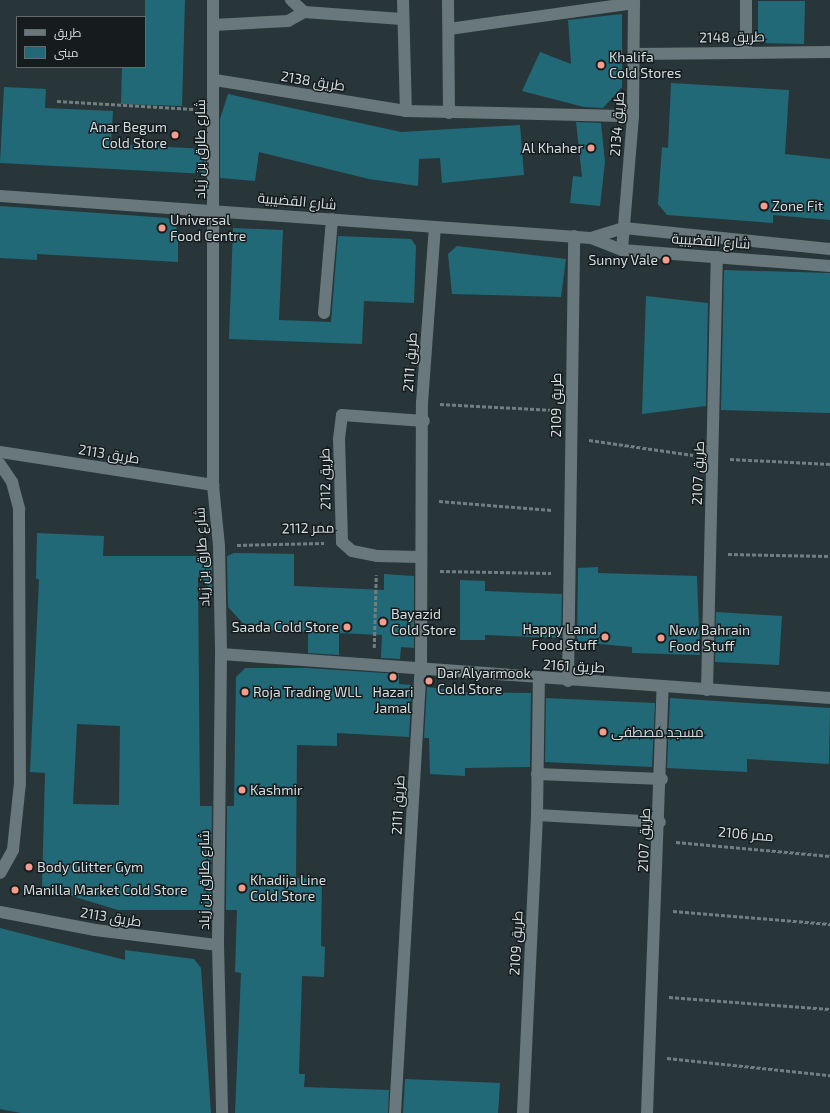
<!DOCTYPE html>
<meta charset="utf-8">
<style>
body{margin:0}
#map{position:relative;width:830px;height:1113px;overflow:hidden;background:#283639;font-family:"Exo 2",Cairo,sans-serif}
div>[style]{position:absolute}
.building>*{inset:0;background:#226977}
.path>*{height:2.5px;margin-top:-1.25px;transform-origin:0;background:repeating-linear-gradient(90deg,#727e80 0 4px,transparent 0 6px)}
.service>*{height:12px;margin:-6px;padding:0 6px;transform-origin:6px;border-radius:6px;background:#68787c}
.minor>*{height:12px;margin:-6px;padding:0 6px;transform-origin:6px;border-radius:6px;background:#68787c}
.tertiary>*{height:12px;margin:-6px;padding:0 6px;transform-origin:6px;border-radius:6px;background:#68787c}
.dots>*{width:11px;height:11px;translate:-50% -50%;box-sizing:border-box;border:2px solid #161c1e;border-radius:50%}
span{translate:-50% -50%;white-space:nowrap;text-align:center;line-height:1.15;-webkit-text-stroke:3px #161c1e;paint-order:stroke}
.street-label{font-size:14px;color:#d5dee0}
.poi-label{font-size:14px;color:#d5dee0}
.left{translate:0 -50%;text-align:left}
.right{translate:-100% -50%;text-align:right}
.legend{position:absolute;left:16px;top:16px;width:130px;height:52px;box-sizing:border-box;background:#161c1e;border:1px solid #626a6c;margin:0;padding:5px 7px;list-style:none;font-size:12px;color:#d5dee0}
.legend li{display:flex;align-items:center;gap:8px;height:20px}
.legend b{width:20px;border:1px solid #626a6c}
</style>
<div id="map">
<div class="building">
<i style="clip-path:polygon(145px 0,185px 0,182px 106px,121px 104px,122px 67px,145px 67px)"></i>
<i style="clip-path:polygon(758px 1px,805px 1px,804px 44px,758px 43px)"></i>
<i style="clip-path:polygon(622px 14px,622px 87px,603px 108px,584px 107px,522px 91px,540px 52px,571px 64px,568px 20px)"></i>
<i style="clip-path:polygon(671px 83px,789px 90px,785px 154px,830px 159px,830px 220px,773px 215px,773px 223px,667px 215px,658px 204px,662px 147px,668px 148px)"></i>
<i style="clip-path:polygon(4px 87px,46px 89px,45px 108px,113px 111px,111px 144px,206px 149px,206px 174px,0 163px)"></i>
<i style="clip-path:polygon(228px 94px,401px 132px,520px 125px,524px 175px,442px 183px,440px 158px,419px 159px,418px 186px,369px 179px,259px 152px,255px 181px,220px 178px,220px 119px)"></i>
<i style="clip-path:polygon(576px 122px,601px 123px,605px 162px,600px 206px,570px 203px,573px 176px,582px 177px)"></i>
<i style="clip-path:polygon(0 206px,168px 218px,178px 230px,178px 262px,37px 254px,37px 260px,0 258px)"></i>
<i style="clip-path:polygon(233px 228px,283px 230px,279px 320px,331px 322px,338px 236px,411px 239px,416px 246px,414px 303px,364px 301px,362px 344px,229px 339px)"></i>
<i style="clip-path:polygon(457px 246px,566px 259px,561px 297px,452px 294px,448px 254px)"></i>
<i style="clip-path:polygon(724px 270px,830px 273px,830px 413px,721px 410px)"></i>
<i style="clip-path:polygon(646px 296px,708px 303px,706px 406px,642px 414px)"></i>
<i style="clip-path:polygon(evenodd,37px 533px,104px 536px,103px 556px,212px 556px,212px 591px,198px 576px,200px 806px,212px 806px,211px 910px,118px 910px,42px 887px,45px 773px,30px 772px,39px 579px,36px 579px,37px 533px,77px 724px,120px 726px,119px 805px,73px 804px,77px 724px)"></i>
<i style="clip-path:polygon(234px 553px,294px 554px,294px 586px,384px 590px,384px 574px,414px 576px,414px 648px,401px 647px,400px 659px,381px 658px,382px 635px,339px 633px,339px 655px,308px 653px,308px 632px,248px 629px,228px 607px,227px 556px)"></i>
<i style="clip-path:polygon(598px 567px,598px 573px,697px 576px,700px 655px,632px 653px,632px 647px,577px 642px,578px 568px)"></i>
<i style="clip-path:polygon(460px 580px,485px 581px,485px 591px,562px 594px,561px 638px,485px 635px,485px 640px,460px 640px)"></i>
<i style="clip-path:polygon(716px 612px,782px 616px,779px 665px,715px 662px)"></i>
<i style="clip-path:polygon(245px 668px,307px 668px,399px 674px,399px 684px,412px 685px,409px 737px,337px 733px,337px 746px,297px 745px,296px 878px,322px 879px,321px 946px,325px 947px,324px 977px,302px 976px,299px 1074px,305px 1074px,304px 1087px,389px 1090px,388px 1113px,235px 1113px,241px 973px,235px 972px,237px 910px,226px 910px,227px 806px,234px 806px,236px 677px)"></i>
<i style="clip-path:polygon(427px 687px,466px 692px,531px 693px,530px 767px,465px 768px,465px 776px,430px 774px,429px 738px,424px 738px)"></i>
<i style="clip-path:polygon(546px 698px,655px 703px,652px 767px,545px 762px)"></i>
<i style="clip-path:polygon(670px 698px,830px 708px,829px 764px,747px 759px,747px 772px,667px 768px)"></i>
<i style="clip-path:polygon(0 928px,125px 960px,125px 950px,194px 959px,201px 968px,211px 1113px,21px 1113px,0 1109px)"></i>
<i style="clip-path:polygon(405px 1079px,500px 1083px,498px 1113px,403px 1113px)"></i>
</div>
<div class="path">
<i style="left:57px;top:101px;width:137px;rotate:3.3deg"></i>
<i style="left:440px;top:404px;width:113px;rotate:3deg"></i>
<i style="left:589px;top:440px;width:105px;rotate:8.2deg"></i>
<i style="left:730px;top:459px;width:100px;rotate:2.9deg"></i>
<i style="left:439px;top:501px;width:113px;rotate:4.6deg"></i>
<i style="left:237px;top:545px;width:87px;rotate:-1.3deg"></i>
<i style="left:728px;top:554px;width:102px;rotate:1.1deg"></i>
<i style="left:440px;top:571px;width:111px;rotate:1deg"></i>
<i style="left:374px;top:648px;width:73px;rotate:-88.4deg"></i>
<i style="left:676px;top:842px;width:155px;rotate:5.2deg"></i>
<i style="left:673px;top:911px;width:158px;rotate:4.7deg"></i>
<i style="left:669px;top:997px;width:161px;rotate:4.3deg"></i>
<i style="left:667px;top:1058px;width:164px;rotate:6deg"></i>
</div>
<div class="service">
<i style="left:403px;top:0;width:111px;rotate:88.5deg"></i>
<i style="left:448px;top:0;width:113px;rotate:89.5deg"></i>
<i style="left:304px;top:12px;width:98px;rotate:4.1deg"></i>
<i style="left:213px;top:25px;width:75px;rotate:-3.1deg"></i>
<i style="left:288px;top:21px;width:18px;rotate:-29deg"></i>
<i style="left:304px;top:12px;width:18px;rotate:-137deg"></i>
<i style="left:449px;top:29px;width:187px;rotate:-8deg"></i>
<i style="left:324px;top:313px;width:94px;rotate:-85.1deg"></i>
<i style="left:339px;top:439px;width:24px;rotate:-83deg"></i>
<i style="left:342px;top:415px;width:82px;rotate:4.2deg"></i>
<i style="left:537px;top:815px;width:123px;rotate:3.3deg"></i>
</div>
<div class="minor">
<i style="left:213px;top:0;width:485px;rotate:90deg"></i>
<i style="left:213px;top:485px;width:61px;rotate:84.4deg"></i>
<i style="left:219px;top:546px;width:108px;rotate:88.9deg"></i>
<i style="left:221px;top:654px;width:291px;rotate:90.6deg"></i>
<i style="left:218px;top:945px;width:168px;rotate:88.6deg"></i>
<i style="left:746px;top:0;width:51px;rotate:90deg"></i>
<i style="left:635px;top:54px;width:195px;rotate:-0.6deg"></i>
<i style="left:215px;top:80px;width:193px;rotate:9.2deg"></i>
<i style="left:406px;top:111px;width:227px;rotate:1.3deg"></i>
<i style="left:622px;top:250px;width:134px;rotate:-85.3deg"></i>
<i style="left:633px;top:116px;width:116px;rotate:-89.5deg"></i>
<i style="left:339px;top:439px;width:103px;rotate:88.3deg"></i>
<i style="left:342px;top:542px;width:13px;rotate:42deg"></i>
<i style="left:352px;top:551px;width:25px;rotate:11deg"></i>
<i style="left:377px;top:556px;width:42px;rotate:1.4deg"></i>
<i style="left:0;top:452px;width:216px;rotate:8.8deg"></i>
<i style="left:0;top:464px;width:22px;rotate:56deg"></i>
<i style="left:12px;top:482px;width:28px;rotate:75deg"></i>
<i style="left:19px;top:509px;width:274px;rotate:89.8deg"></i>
<i style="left:20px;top:783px;width:67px;rotate:96deg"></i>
<i style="left:13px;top:850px;width:26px;rotate:119deg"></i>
<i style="left:221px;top:654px;width:611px;rotate:4.13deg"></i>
<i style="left:568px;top:681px;width:445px;rotate:-89.2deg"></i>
<i style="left:707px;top:690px;width:433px;rotate:-88.7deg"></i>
<i style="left:537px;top:774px;width:125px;rotate:2.3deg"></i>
<i style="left:0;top:912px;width:97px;rotate:10.7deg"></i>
<i style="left:95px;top:930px;width:124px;rotate:7deg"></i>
<i style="left:395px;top:1113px;width:446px;rotate:-86.7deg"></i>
<i style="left:421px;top:668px;width:265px;rotate:-89.8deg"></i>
<i style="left:422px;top:403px;width:176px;rotate:-85.8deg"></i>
<i style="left:523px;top:1113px;width:298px;rotate:-87.3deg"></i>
<i style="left:537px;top:815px;width:136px;rotate:-89.2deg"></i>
<i style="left:647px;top:1113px;width:427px;rotate:-87.9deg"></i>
</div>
<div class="tertiary">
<i style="left:0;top:196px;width:592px;rotate:4.06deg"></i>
<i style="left:591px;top:238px;width:34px;rotate:-17deg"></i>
<i style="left:624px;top:228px;width:207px;rotate:5.8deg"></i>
<i style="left:591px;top:238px;width:33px;rotate:21deg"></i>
<i style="left:622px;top:250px;width:209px;rotate:4.4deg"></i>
</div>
<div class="dots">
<i style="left:601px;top:65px;background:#f59d8d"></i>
<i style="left:175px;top:135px;background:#f59d8d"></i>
<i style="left:591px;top:148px;background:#f59d8d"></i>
<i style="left:764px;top:206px;background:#f59d8d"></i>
<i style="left:162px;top:228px;background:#f59d8d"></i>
<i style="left:666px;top:260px;background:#f59d8d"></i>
<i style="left:383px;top:622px;background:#f59d8d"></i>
<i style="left:347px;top:627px;background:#f59d8d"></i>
<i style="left:605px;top:637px;background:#f59d8d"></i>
<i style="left:661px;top:638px;background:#f59d8d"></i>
<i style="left:393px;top:677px;background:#f59d8d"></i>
<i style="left:429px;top:681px;background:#f59d8d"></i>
<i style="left:245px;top:692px;background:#f59d8d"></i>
<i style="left:603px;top:732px;background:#f59d8d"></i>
<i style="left:242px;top:790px;background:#f59d8d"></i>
<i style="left:29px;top:867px;background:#f59d8d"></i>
<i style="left:242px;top:888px;background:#f59d8d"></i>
<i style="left:15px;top:890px;background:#f59d8d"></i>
</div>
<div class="street-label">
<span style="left:732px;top:37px;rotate:-1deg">طريق 2148</span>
<span style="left:313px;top:81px;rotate:9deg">طريق 2138</span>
<span style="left:617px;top:124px;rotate:-86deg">طريق 2134</span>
<span style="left:200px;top:149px;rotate:-90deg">شارع طارق بن زياد</span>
<span style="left:297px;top:201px;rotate:5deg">شارع القضيبية</span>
<span style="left:711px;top:241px;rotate:4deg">شارع القضيبية</span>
<span style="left:410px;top:362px;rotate:-86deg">طريق 2111</span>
<span style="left:556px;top:405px;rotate:-90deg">طريق 2109</span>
<span style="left:109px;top:454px;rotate:9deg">طريق 2113</span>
<span style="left:698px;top:473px;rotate:-88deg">طريق 2107</span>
<span style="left:325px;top:479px;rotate:-91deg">طريق 2112</span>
<span style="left:308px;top:528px;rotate:-1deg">ممر 2112</span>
<span style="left:202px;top:557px;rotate:-93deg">شارع طارق بن زياد</span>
<span style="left:574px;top:666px;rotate:3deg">طريق 2161</span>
<span style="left:398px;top:805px;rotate:-87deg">طريق 2111</span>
<span style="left:746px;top:834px;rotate:5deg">ممر 2106</span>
<span style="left:644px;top:840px;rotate:-88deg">طريق 2107</span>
<span style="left:204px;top:880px;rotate:-90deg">شارع طارق بن زياد</span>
<span style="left:111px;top:917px;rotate:9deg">طريق 2113</span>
<span style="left:516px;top:943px;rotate:-87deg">طريق 2109</span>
</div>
<div class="poi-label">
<span class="left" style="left:609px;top:65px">Khalifa<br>Cold Stores</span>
<span class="right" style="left:167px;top:135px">Anar Begum<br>Cold Store</span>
<span class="right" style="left:583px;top:148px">Al Khaher</span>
<span class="left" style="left:772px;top:206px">Zone Fit</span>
<span class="left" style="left:170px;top:228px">Universal<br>Food Centre</span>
<span class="right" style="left:658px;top:260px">Sunny Vale</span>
<span class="left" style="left:391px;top:622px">Bayazid<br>Cold Store</span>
<span class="right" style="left:339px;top:627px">Saada Cold Store</span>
<span class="right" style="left:597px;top:637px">Happy Land<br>Food Stuff</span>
<span class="left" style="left:669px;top:638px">New Bahrain<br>Food Stuff</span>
<span class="left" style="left:437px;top:681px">Dar Alyarmook<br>Cold Store</span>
<span class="left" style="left:253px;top:692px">Roja Trading WLL</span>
<span style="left:393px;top:700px">Hazari<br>Jamal</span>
<span class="left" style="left:611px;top:732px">مسجد مصطفى</span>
<span class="left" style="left:250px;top:790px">Kashmir</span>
<span class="left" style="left:37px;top:867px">Body Glitter Gym</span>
<span class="left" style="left:250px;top:888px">Khadija Line<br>Cold Store</span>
<span class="left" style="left:23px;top:890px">Manilla Market Cold Store</span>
</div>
<ul class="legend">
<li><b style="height:5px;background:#68787c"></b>طريق</li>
<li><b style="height:11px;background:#226977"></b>مبنى</li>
</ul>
</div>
